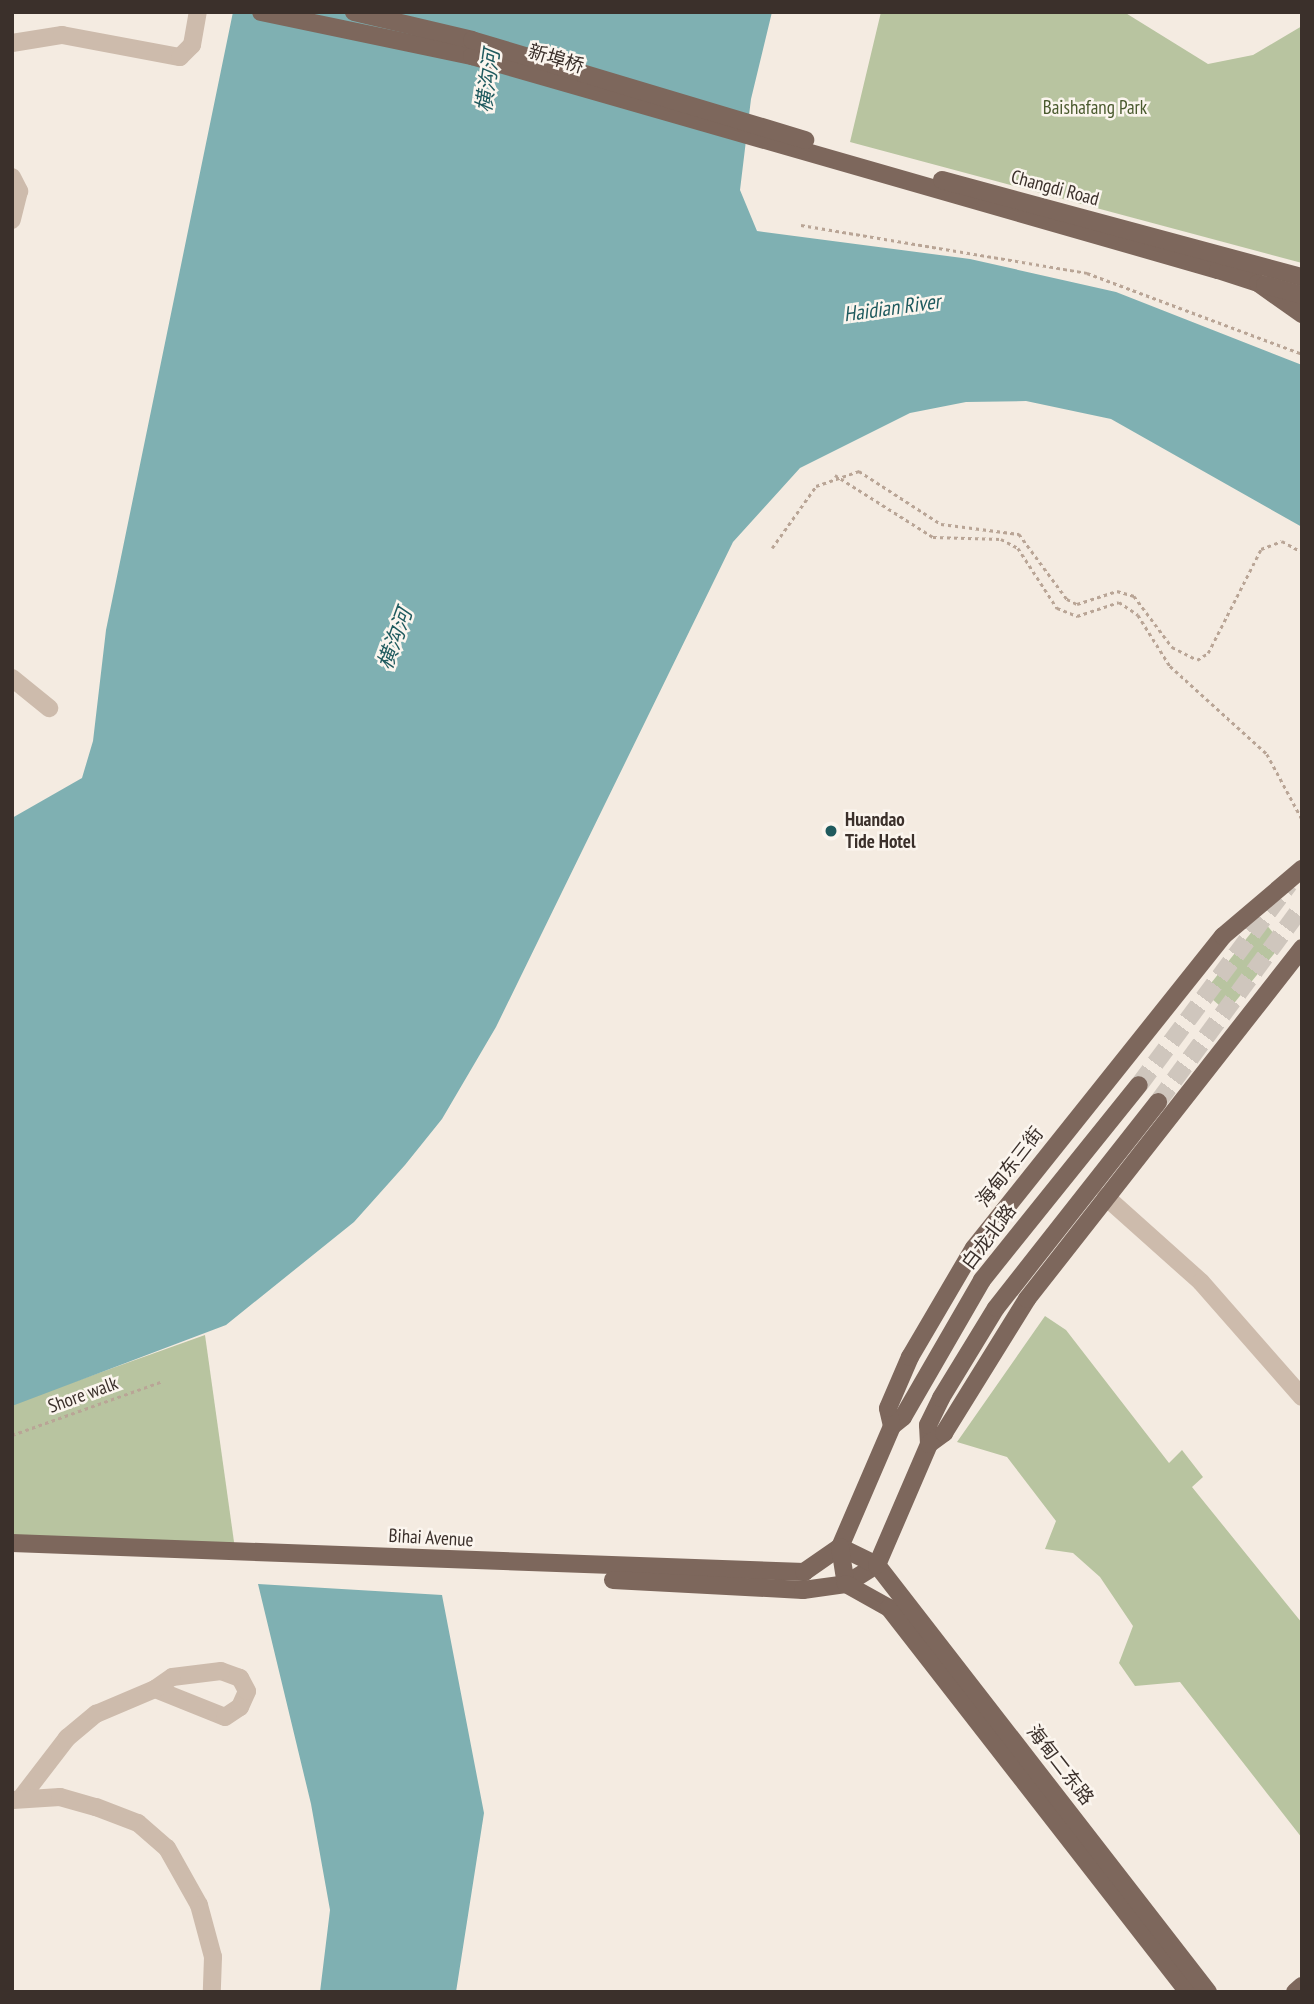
<!DOCTYPE html>
<meta charset="utf-8">
<style>
body{margin:0}
#map{position:relative;width:1314px;height:2004px;overflow:hidden;background:#f4ebe1;font-family:"PT Sans Narrow","Noto Sans SC",sans-serif}
div>[style]{position:absolute}
.green>*{inset:0;background:#b8c4a0}
.water>*{inset:0;background:#7fb0b2}
.major-tunnel>*{height:18px;margin-top:-9px;transform-origin:0;background:repeating-linear-gradient(90deg,#cfc6bd 0 18px,transparent 0 27px)}
.path>*{height:2.5px;margin-top:-1.25px;transform-origin:0;background:repeating-linear-gradient(90deg,#b9a596 0 3.5px,transparent 0 7px)}
.minor>*{height:18px;margin:-9px;padding:0 9px;transform-origin:9px;border-radius:9px;background:#cdbbac}
.major>*{height:18px;margin:-9px;padding:0 9px;transform-origin:9px;border-radius:9px;background:#7d675c}
.dots>*{width:19px;height:19px;translate:-50% -50%;box-sizing:border-box;border:4px solid #fbf5ee;border-radius:50%}
span{translate:-50% -50%;white-space:nowrap;text-align:center;line-height:1.15;-webkit-text-stroke:5px #fbf5ee;paint-order:stroke}
.street-label{font-size:19px;color:#3b302b}
.park-label{font-size:19px;color:#4a5a2e}
.poi-label{font-size:19px;color:#3b302b;font-weight:700}
.left{translate:0 -50%;text-align:left}
.water-label{font-size:21px;color:#1f5a5e;font-style:italic}
.frame{position:absolute;inset:0;border:14px solid #3b302b;pointer-events:none}
</style>
<div id="map">
<div class="green">
<i style="clip-path:polygon(881px 12px,1124px 12px,1208px 64px,1253px 55px,1302px 26px,1302px 263px,850px 142px)"></i>
<i style="clip-path:polygon(1262px 919px,1282px 944px,1227px 1012px,1204px 992px)"></i>
<i style="clip-path:polygon(1045px 1316px,1066px 1330px,1169px 1463px,1182px 1450px,1203px 1477px,1192px 1487px,1302px 1623px,1302px 1838px,1180px 1682px,1135px 1686px,1119px 1663px,1133px 1626px,1100px 1577px,1073px 1553px,1045px 1549px,1056px 1521px,1007px 1457px,957px 1442px)"></i>
<i style="clip-path:polygon(205px 1335px,235px 1549px,12px 1540px,12px 1404px)"></i>
</div>
<div class="water">
<i style="clip-path:polygon(233px 12px,772px 12px,751px 99px,740px 190px,757px 231px,970px 259px,1116px 292px,1302px 365px,1302px 527px,1111px 419px,1026px 401px,966px 402px,910px 413px,800px 468px,733px 542px,496px 1027px,442px 1119px,405px 1165px,354px 1222px,226px 1325px,12px 1406px,12px 818px,82px 778px,93px 741px,106px 630px)"></i>
<i style="clip-path:polygon(258px 1584px,442px 1595px,484px 1813px,456px 1992px,320px 1992px,330px 1910px,311px 1804px)"></i>
</div>
<div class="major-tunnel">
<i style="left:1139px;top:1085px;width:251px;rotate:-53.3deg"></i>
<i style="left:1158px;top:1102px;width:242px;rotate:-53.6deg"></i>
</div>
<div class="path">
<i style="left:801px;top:225px;width:290px;rotate:9.5deg"></i>
<i style="left:1087px;top:273px;width:230px;rotate:20.6deg"></i>
<i style="left:835px;top:475px;width:116px;rotate:32.3deg"></i>
<i style="left:933px;top:537px;width:68px;rotate:1.7deg"></i>
<i style="left:1001px;top:539px;width:19px;rotate:28deg"></i>
<i style="left:1018px;top:548px;width:72px;rotate:57deg"></i>
<i style="left:1057px;top:608px;width:22px;rotate:22deg"></i>
<i style="left:1077px;top:616px;width:44px;rotate:-18.4deg"></i>
<i style="left:1119px;top:602px;width:23px;rotate:34deg"></i>
<i style="left:1138px;top:615px;width:60px;rotate:57.9deg"></i>
<i style="left:1170px;top:666px;width:131px;rotate:42.2deg"></i>
<i style="left:1267px;top:754px;width:74px;rotate:61.7deg"></i>
<i style="left:772px;top:548px;width:76px;rotate:-54.6deg"></i>
<i style="left:816px;top:486px;width:46px;rotate:-19.2deg"></i>
<i style="left:859px;top:471px;width:98px;rotate:32.9deg"></i>
<i style="left:941px;top:524px;width:79px;rotate:7.3deg"></i>
<i style="left:1019px;top:534px;width:81px;rotate:53.6deg"></i>
<i style="left:1067px;top:599px;width:11px;rotate:27deg"></i>
<i style="left:1077px;top:604px;width:42px;rotate:-18deg"></i>
<i style="left:1117px;top:591px;width:18px;rotate:16deg"></i>
<i style="left:1134px;top:596px;width:64px;rotate:53.3deg"></i>
<i style="left:1172px;top:647px;width:28px;rotate:27deg"></i>
<i style="left:1197px;top:660px;width:13px;rotate:-32deg"></i>
<i style="left:1208px;top:653px;width:117px;rotate:-63deg"></i>
<i style="left:1261px;top:549px;width:22px;rotate:-21deg"></i>
<i style="left:1282px;top:541px;width:23px;rotate:29deg"></i>
<i style="left:12px;top:1435px;width:160px;rotate:-19.7deg"></i>
</div>
<div class="minor">
<i style="left:12px;top:43px;width:51px;rotate:-9.1deg"></i>
<i style="left:62px;top:35px;width:120px;rotate:10.6deg"></i>
<i style="left:180px;top:57px;width:17px;rotate:-45deg"></i>
<i style="left:192px;top:45px;width:34px;rotate:-80deg"></i>
<i style="left:12px;top:177px;width:16px;rotate:63deg"></i>
<i style="left:19px;top:191px;width:30px;rotate:104deg"></i>
<i style="left:12px;top:678px;width:48px;rotate:39deg"></i>
<i style="left:1106px;top:1197px;width:127px;rotate:41.8deg"></i>
<i style="left:1201px;top:1282px;width:153px;rotate:48.7deg"></i>
<i style="left:21px;top:1798px;width:76px;rotate:-52.5deg"></i>
<i style="left:67px;top:1738px;width:38px;rotate:-40deg"></i>
<i style="left:96px;top:1714px;width:64px;rotate:-23deg"></i>
<i style="left:155px;top:1689px;width:75px;rotate:21.8deg"></i>
<i style="left:225px;top:1717px;width:18px;rotate:-34deg"></i>
<i style="left:240px;top:1707px;width:17px;rotate:-66deg"></i>
<i style="left:247px;top:1691px;width:15px;rotate:-118deg"></i>
<i style="left:240px;top:1678px;width:20px;rotate:-160deg"></i>
<i style="left:221px;top:1671px;width:49px;rotate:173deg"></i>
<i style="left:172px;top:1677px;width:21px;rotate:145deg"></i>
<i style="left:13px;top:1800px;width:47px;rotate:-3.7deg"></i>
<i style="left:60px;top:1797px;width:37px;rotate:16deg"></i>
<i style="left:96px;top:1807px;width:45px;rotate:20.9deg"></i>
<i style="left:138px;top:1823px;width:38px;rotate:41deg"></i>
<i style="left:167px;top:1848px;width:65px;rotate:60.7deg"></i>
<i style="left:199px;top:1905px;width:54px;rotate:74.9deg"></i>
<i style="left:213px;top:1957px;width:35px;rotate:92deg"></i>
</div>
<div class="major">
<i style="left:261px;top:12px;width:216px;rotate:11.8deg"></i>
<i style="left:472px;top:56px;width:776px;rotate:16.01deg"></i>
<i style="left:1218px;top:270px;width:42px;rotate:18deg"></i>
<i style="left:1258px;top:283px;width:54px;rotate:35.2deg"></i>
<i style="left:354px;top:12px;width:121px;rotate:13.3deg"></i>
<i style="left:472px;top:40px;width:348px;rotate:16.7deg"></i>
<i style="left:942px;top:180px;width:373px;rotate:15.1deg"></i>
<i style="left:1265px;top:285px;width:38px;rotate:15deg"></i>
<i style="left:892px;top:1426px;width:14px;rotate:-39deg"></i>
<i style="left:903px;top:1417px;width:158px;rotate:-60deg"></i>
<i style="left:982px;top:1280px;width:250px;rotate:-51.2deg"></i>
<i style="left:929px;top:1444px;width:19px;rotate:-93deg"></i>
<i style="left:928px;top:1425px;width:30px;rotate:-64deg"></i>
<i style="left:941px;top:1398px;width:105px;rotate:-58.6deg"></i>
<i style="left:996px;top:1308px;width:262px;rotate:-51.8deg"></i>
<i style="left:12px;top:1543px;width:793px;rotate:2.1deg"></i>
<i style="left:804px;top:1572px;width:44px;rotate:-34.8deg"></i>
<i style="left:840px;top:1547px;width:132px;rotate:-66.7deg"></i>
<i style="left:892px;top:1426px;width:18px;rotate:-103deg"></i>
<i style="left:888px;top:1408px;width:56px;rotate:-66.7deg"></i>
<i style="left:910px;top:1357px;width:126px;rotate:-59.6deg"></i>
<i style="left:974px;top:1248px;width:399px;rotate:-51.4deg"></i>
<i style="left:1223px;top:936px;width:104px;rotate:-40.3deg"></i>
<i style="left:613px;top:1580px;width:190px;rotate:3deg"></i>
<i style="left:803px;top:1590px;width:43px;rotate:-7.9deg"></i>
<i style="left:846px;top:1584px;width:36px;rotate:-32deg"></i>
<i style="left:877px;top:1565px;width:41px;rotate:-154.1deg"></i>
<i style="left:840px;top:1547px;width:37px;rotate:81deg"></i>
<i style="left:846px;top:1584px;width:49px;rotate:29.2deg"></i>
<i style="left:889px;top:1608px;width:487px;rotate:52.1deg"></i>
<i style="left:1208px;top:1992px;width:540px;rotate:-127.78deg"></i>
<i style="left:877px;top:1565px;width:132px;rotate:-66.7deg"></i>
<i style="left:929px;top:1444px;width:19px;rotate:-36deg"></i>
<i style="left:944px;top:1433px;width:158px;rotate:-58.2deg"></i>
<i style="left:1027px;top:1299px;width:446px;rotate:-51.9deg"></i>
<i style="left:1295px;top:1992px;width:9px;rotate:-41deg"></i>
</div>
<div class="dots">
<i style="left:831px;top:831px;background:#1f5a5e"></i>
</div>
<div class="street-label">
<span style="left:556px;top:59px;rotate:17deg">新埠桥</span>
<span style="left:1055px;top:188px;rotate:15deg">Changdi Road</span>
<span style="left:1010px;top:1167px;rotate:-52deg">海甸东三街</span>
<span style="left:989px;top:1237px;rotate:-53deg">白龙北路</span>
<span style="left:83px;top:1395px;rotate:-20deg">Shore walk</span>
<span style="left:431px;top:1538px;rotate:3deg">Bihai Avenue</span>
<span style="left:1060px;top:1765px;rotate:52deg">海甸二东路</span>
</div>
<div class="park-label">
<span style="left:1095px;top:108px">Baishafang Park</span>
</div>
<div class="poi-label">
<span class="left" style="left:845px;top:831px">Huandao<br>Tide Hotel</span>
</div>
<div class="water-label">
<span style="left:488px;top:81px;rotate:-82deg">横沟河</span>
<span style="left:892px;top:308px;rotate:-8deg">Haidian River</span>
<span style="left:395px;top:639px;rotate:-70deg">横沟河</span>
</div>
<div class="frame"></div>
</div>
